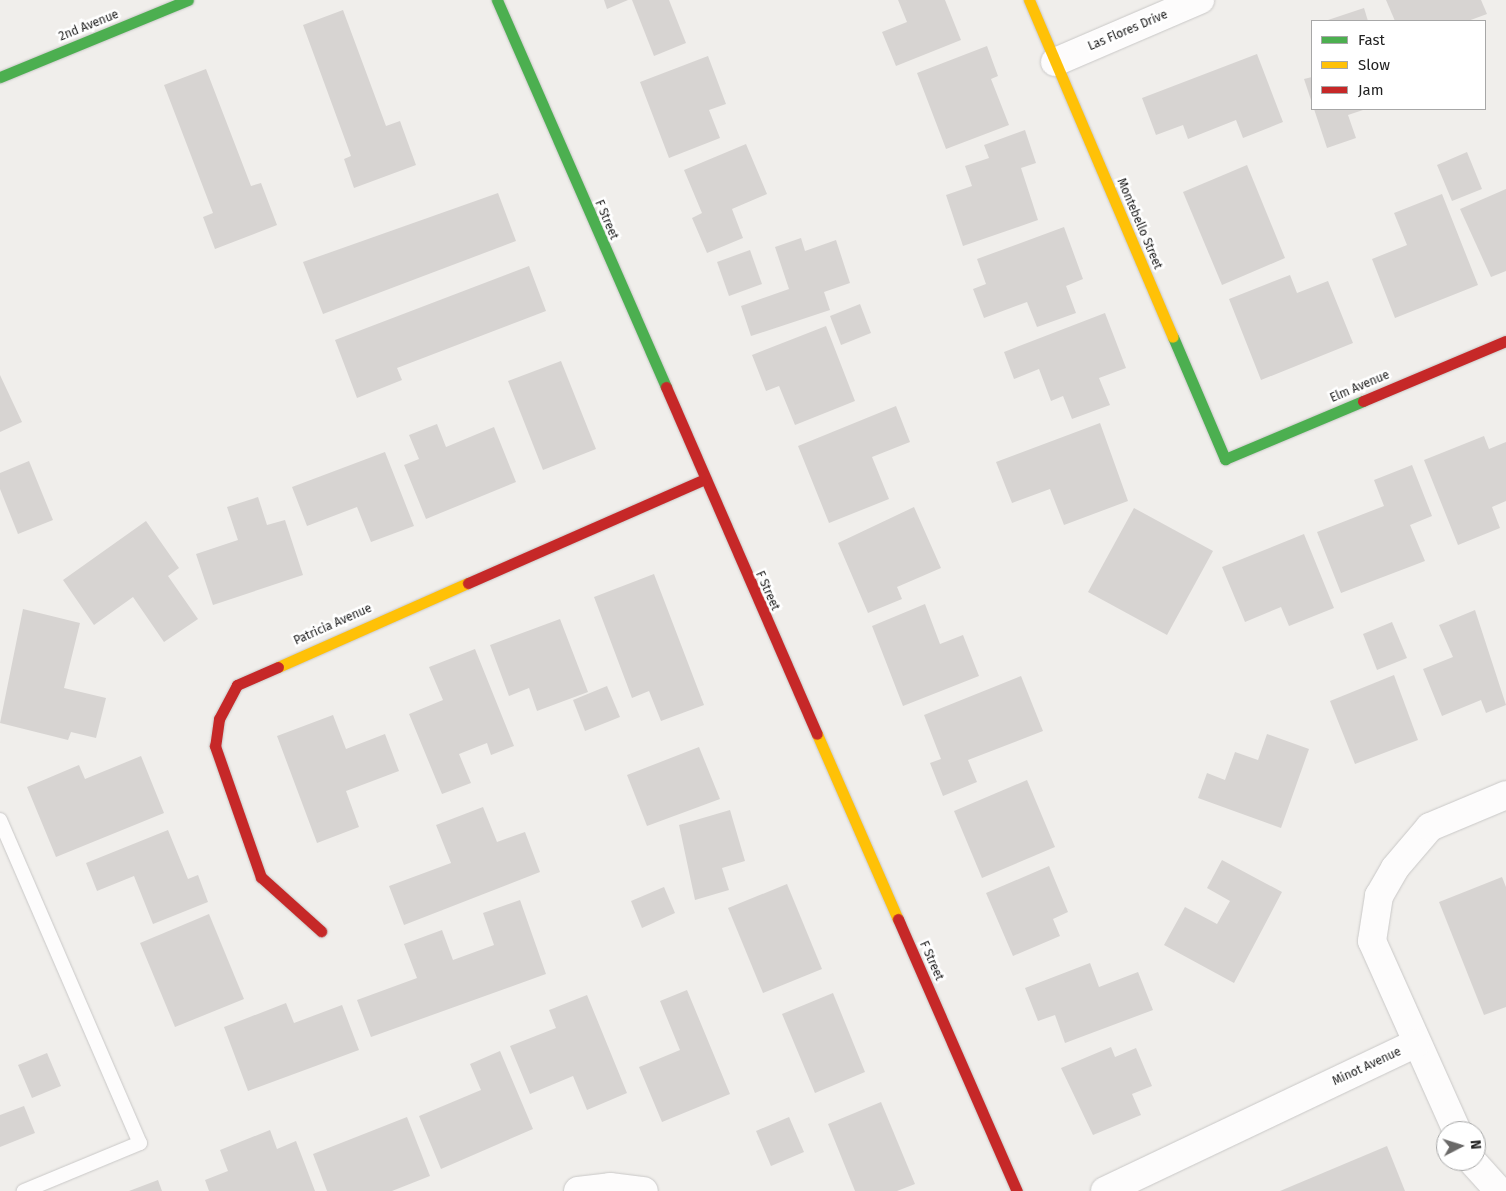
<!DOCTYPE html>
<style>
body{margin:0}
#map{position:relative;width:1506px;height:1191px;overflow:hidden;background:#f0eeeb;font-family:"Fira Sans",sans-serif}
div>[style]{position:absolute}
.building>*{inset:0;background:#d7d4d2}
.roads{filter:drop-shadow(0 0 1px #c9c8c7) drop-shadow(0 0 1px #c9c8c7)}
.lane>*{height:14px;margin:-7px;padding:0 7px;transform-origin:7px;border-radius:7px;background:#fdfcfc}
.street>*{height:28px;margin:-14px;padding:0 14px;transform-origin:14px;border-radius:14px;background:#fdfcfc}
.fast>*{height:11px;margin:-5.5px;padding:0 5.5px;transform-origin:5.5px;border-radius:5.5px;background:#4caf50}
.slow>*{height:11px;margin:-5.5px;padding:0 5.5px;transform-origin:5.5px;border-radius:5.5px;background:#ffc107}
.jam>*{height:11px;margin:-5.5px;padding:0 5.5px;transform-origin:5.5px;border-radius:5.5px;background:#c62828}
span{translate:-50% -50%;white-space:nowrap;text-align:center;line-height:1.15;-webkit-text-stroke:5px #fff;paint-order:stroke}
.street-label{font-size:12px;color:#222}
.legend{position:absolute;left:1311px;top:20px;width:175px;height:90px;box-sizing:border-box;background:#fff;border:1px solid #a7a7a7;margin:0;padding:6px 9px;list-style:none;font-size:15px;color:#222}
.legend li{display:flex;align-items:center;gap:10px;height:25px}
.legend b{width:25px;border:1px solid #a7a7a7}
.north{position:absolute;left:1436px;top:1121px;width:50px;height:50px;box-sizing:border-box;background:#fff;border:1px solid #a7a7a7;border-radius:50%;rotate:85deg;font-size:14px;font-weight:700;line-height:20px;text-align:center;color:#222}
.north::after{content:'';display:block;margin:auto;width:18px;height:22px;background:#6a6968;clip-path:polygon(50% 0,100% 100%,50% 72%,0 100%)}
</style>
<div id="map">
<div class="building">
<i style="clip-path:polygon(604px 0,628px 0,607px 9px)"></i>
<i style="clip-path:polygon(632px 0,669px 0,686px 43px,654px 56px)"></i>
<i style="clip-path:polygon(898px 0,945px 0,961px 40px,896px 66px,882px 32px,907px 22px)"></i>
<i style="clip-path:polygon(1386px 0,1481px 0,1487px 14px,1468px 21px,1395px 21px)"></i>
<i style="clip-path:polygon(1364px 8px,1368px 21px,1325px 21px)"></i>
<i style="clip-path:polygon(343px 10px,386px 126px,400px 121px,416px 165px,354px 188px,344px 159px,351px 156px,303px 25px)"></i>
<i style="clip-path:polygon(987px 46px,998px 76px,991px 79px,1009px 125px,946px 149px,917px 73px)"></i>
<i style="clip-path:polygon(1257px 54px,1283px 122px,1243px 138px,1236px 120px,1188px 139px,1183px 125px,1156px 135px,1142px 98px)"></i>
<i style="clip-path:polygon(708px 56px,726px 104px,709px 110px,720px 138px,669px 158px,640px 82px)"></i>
<i style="clip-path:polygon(206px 69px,251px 186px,261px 183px,277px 225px,215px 249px,203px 217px,213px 213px,164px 85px)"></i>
<i style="clip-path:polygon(1312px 77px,1312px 103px,1304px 79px)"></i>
<i style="clip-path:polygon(1314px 109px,1366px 109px,1348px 115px,1356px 138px,1327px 148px)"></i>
<i style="clip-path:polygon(1025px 130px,1036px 163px,1021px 168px,1038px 220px,963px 246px,946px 195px,972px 186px,965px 166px,989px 158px,984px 145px)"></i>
<i style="clip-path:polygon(746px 144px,767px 194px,732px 209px,743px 238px,707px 253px,692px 218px,702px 213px,684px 170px)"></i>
<i style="clip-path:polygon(1467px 152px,1482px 189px,1452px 201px,1437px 165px)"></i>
<i style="clip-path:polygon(1247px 165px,1285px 258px,1222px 285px,1183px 192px)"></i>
<i style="clip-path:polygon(1506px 189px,1506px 271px,1491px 277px,1460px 209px)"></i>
<i style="clip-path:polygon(498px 193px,516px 241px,323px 314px,303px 262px)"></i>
<i style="clip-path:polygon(1442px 194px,1478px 285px,1395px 318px,1372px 259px,1407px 245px,1394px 213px)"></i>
<i style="clip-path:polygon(1064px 227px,1083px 279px,1066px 286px,1076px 313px,1037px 327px,1027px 302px,984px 318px,973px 289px,986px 284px,977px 259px)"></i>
<i style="clip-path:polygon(801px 238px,805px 251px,836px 240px,850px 283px,824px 292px,830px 310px,751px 336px,741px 306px,789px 289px,775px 247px)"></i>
<i style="clip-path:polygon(750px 250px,762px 284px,729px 296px,717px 262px)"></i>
<i style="clip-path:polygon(529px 266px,546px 311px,397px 368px,402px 380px,357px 398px,335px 340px)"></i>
<i style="clip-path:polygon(1290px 275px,1297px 293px,1328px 281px,1353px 343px,1261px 380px,1229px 299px)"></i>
<i style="clip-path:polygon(860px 304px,871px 333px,841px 345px,830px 316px)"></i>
<i style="clip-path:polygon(1105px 313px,1126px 368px,1099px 378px,1110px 405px,1072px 419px,1063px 396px,1051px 401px,1039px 369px,1014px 379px,1004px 352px)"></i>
<i style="clip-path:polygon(826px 326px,855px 401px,795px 425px,779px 386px,766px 391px,752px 355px)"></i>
<i style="clip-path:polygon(561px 361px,596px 449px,543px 470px,508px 381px)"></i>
<i style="clip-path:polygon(0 375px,22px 422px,0 432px)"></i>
<i style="clip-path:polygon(896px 406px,910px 442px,872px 457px,889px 499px,829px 523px,798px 446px)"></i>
<i style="clip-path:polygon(1100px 423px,1128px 501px,1064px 525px,1050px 489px,1012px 503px,996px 462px)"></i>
<i style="clip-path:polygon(437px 424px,446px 447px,494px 427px,516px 482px,426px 519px,404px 465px,419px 459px,409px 435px)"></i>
<i style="clip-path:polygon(1484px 436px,1489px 449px,1506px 442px,1506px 501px,1492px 507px,1500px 528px,1458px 545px,1424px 460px)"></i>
<i style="clip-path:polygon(385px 452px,414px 526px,371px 542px,357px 507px,307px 526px,292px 487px)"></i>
<i style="clip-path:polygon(29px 461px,53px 520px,18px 534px,0 489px,0 473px)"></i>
<i style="clip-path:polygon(1412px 465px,1432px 516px,1410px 525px,1425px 561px,1341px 593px,1317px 532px,1384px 506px,1374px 480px)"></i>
<i style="clip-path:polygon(258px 497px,267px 525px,285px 520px,303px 575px,213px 605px,196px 554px,238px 540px,227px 507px)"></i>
<i style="clip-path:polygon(914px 507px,941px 568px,897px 587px,902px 599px,868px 613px,838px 543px)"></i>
<i style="clip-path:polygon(1134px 508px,1213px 551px,1167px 635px,1088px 592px)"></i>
<i style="clip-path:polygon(146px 521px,179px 568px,168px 576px,198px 619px,164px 642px,133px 597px,94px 625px,63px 580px)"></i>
<i style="clip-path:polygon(1304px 534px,1334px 608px,1289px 626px,1281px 607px,1245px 622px,1222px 567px)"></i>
<i style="clip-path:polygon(654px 574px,704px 705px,661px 721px,649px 691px,632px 698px,594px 597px)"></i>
<i style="clip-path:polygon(925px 604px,940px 644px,963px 635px,979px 676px,903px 706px,872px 626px)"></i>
<i style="clip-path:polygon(23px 609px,80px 623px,64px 688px,106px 698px,96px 738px,71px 732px,68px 740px,0 723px)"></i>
<i style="clip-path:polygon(1475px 610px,1506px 705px,1486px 713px,1481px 700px,1442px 716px,1423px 669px,1453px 657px,1439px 625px)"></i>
<i style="clip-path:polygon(560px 619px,588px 692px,537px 711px,529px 688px,509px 696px,490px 645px)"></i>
<i style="clip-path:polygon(1392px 622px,1407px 658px,1377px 670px,1363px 634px)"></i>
<i style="clip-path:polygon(475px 649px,514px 746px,491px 755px,487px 743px,459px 754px,471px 783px,442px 794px,409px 714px,443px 700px,429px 667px)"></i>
<i style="clip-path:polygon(1394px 675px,1418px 740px,1355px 764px,1330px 701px)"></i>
<i style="clip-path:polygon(1021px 676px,1043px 731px,968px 760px,977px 782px,943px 796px,930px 763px,941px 759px,924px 715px)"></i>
<i style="clip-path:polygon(607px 686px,620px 717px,585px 731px,573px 700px)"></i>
<i style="clip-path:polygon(333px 715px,346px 749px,385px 734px,399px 771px,346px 791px,359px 827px,317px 843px,277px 736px)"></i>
<i style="clip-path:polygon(1267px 734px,1309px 749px,1281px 828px,1198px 798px,1207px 773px,1225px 780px,1235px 752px,1258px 760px)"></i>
<i style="clip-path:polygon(699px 747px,720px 799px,647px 826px,627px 775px)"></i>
<i style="clip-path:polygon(141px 756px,164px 813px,56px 857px,27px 787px,79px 765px,85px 779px)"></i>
<i style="clip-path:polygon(1027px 780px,1055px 847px,982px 878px,954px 811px)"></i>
<i style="clip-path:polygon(483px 807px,497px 842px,525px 832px,540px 872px,404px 925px,389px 886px,451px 863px,436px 825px)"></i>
<i style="clip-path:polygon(730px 810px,745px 861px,722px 868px,729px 890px,695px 900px,679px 825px)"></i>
<i style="clip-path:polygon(168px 830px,188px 879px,198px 875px,208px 902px,153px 924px,134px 876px,97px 891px,86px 863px)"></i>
<i style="clip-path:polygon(1222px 860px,1282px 892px,1234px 983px,1164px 945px,1185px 907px,1217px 924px,1230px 901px,1207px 888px)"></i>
<i style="clip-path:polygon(1049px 866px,1068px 912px,1053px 919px,1060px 936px,1013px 956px,986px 893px)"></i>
<i style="clip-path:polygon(1502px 877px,1506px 887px,1506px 1007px,1484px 1015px,1439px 902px)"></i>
<i style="clip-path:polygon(787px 884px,822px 969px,763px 993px,728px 908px)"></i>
<i style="clip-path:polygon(664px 887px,675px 913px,642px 928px,631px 901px)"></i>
<i style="clip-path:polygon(520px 900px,546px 974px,371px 1037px,357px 1000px,417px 978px,404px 944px,442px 930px,453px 960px,494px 945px,483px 913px)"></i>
<i style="clip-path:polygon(209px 914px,244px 999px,175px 1027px,140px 943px)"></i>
<i style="clip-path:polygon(1090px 963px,1099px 987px,1138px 972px,1153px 1010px,1065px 1043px,1055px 1015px,1038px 1021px,1025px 988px)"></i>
<i style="clip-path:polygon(687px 990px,730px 1094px,662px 1122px,639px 1067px,680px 1050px,660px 1001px)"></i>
<i style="clip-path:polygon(833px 993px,865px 1072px,815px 1093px,782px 1014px)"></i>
<i style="clip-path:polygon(587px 995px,627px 1093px,587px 1110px,573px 1076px,530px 1094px,510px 1046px,556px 1028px,549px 1010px)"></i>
<i style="clip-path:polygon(286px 1003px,294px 1023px,342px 1005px,359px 1050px,248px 1091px,224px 1027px)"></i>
<i style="clip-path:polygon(1111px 1047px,1115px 1057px,1136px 1048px,1152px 1086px,1132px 1094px,1141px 1115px,1093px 1135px,1061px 1068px)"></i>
<i style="clip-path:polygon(500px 1051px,533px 1129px,441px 1169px,419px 1116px,481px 1090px,470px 1064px)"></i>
<i style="clip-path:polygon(47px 1053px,61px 1086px,32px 1098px,18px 1065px)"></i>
<i style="clip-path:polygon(881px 1102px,915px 1184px,897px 1191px,855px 1191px,828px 1124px)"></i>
<i style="clip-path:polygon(24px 1106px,35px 1133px,0 1147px,0 1115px)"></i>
<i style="clip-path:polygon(407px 1117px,430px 1176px,392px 1191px,327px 1191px,313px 1154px)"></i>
<i style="clip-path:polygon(789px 1117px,804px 1152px,771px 1166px,756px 1131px)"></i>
<i style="clip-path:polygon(270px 1130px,277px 1149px,296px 1141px,315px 1191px,209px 1191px,205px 1180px,228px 1171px,220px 1150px)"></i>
<i style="clip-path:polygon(1387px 1146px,1405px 1191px,1280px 1191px)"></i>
<i style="clip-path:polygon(158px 1180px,162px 1191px,129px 1191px)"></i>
</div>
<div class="roads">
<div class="lane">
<i style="left:0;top:820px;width:352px;rotate:66.6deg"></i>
<i style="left:140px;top:1143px;width:126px;rotate:157.5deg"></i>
</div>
<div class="street">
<i style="left:1055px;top:62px;width:158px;rotate:-23.2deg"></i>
<i style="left:1457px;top:1131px;width:208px;rotate:-114.1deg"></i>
<i style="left:1372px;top:941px;width:46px;rotate:-81.2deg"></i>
<i style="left:1379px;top:896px;width:32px;rotate:-60deg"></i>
<i style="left:1395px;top:868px;width:54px;rotate:-49.5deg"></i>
<i style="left:1430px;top:827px;width:82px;rotate:-22.8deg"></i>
<i style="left:1472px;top:1161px;width:40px;rotate:48deg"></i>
<i style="left:578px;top:1191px;width:32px;rotate:-7deg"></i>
<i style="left:610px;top:1187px;width:34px;rotate:7deg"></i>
<i style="left:1105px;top:1191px;width:344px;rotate:-25.4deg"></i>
</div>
<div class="fast">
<i style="left:497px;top:0;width:422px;rotate:66.4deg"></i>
<i style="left:0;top:77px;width:203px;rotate:-22.3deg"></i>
<i style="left:1173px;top:337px;width:133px;rotate:66.9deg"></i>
<i style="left:1225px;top:459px;width:150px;rotate:-22.8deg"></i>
</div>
<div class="slow">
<i style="left:1029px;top:0;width:366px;rotate:66.9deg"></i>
<i style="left:278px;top:667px;width:208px;rotate:-23.9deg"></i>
<i style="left:817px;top:734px;width:202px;rotate:66.4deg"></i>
</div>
<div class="jam">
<i style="left:666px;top:387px;width:378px;rotate:66.5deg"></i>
<i style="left:1363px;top:401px;width:155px;rotate:-22.8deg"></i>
<i style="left:468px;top:583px;width:257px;rotate:-23.7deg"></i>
<i style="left:278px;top:667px;width:45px;rotate:156.3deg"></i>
<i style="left:237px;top:685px;width:38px;rotate:118deg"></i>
<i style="left:219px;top:719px;width:27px;rotate:98deg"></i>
<i style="left:215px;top:746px;width:139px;rotate:70.7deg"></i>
<i style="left:261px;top:877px;width:81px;rotate:42deg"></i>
<i style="left:898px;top:919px;width:297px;rotate:66.4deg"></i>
</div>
</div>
<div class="street-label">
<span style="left:89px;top:26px;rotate:-22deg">2nd Avenue</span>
<span style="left:1128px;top:31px;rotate:-23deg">Las Flores Drive</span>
<span style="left:606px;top:220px;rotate:67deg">F Street</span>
<span style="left:1139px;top:224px;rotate:67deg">Montebello Street</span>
<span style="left:1360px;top:387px;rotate:-23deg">Elm Avenue</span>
<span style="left:767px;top:591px;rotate:66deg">F Street</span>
<span style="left:333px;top:625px;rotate:-24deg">Patricia Avenue</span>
<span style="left:931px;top:961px;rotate:66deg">F Street</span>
<span style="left:1367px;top:1067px;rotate:-25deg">Minot Avenue</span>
</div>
<ul class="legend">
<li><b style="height:6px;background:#4caf50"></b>Fast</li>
<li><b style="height:6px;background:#ffc107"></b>Slow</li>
<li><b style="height:6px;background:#c62828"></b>Jam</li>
</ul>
<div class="north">N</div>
</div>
